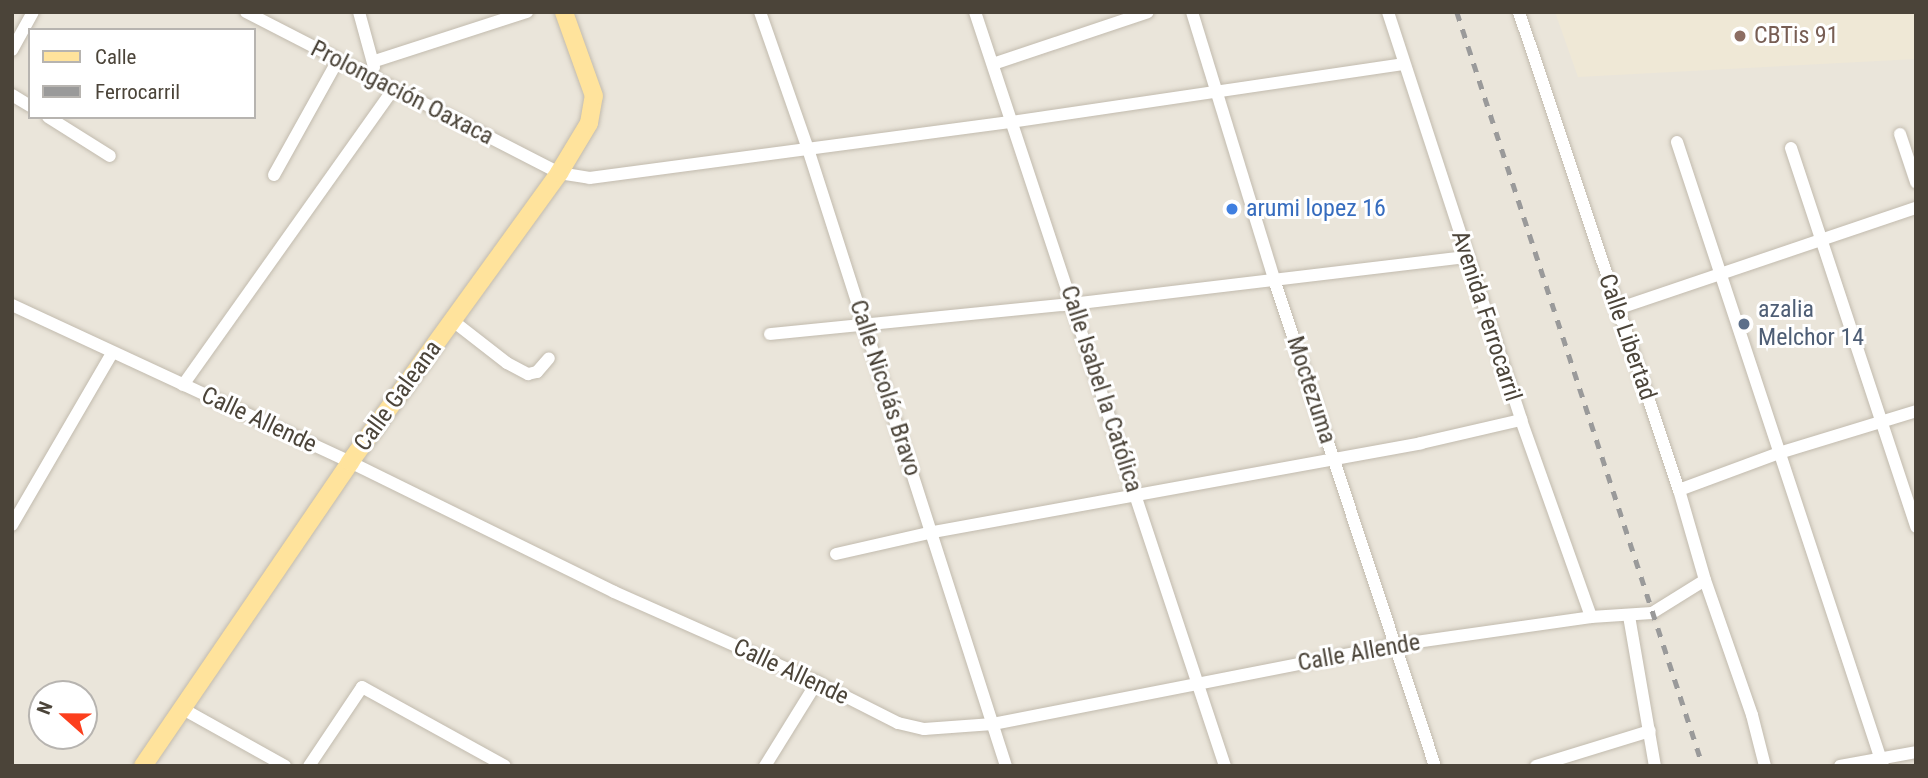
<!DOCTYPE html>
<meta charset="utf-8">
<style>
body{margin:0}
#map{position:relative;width:1928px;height:778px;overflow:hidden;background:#f6f3ec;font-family:"Roboto Condensed",sans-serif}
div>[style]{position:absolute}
.residential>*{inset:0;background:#eae5da}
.education>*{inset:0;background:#efe8d6}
.roads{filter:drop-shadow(0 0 2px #c2bbae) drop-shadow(0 0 2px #c2bbae)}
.street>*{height:12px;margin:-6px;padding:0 6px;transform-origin:6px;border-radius:6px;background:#fff}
.primary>*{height:18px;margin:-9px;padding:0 9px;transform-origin:9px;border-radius:9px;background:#ffe39c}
.rail>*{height:4.5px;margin-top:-2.25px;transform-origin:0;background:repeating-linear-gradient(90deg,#9a9a9a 0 9px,transparent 0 18px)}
.dots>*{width:19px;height:19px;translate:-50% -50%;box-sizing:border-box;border:4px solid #fff;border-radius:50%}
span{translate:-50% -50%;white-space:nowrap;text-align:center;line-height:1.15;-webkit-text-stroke:6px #fff;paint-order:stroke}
.education-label{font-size:24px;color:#785e54}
.left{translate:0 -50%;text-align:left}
.street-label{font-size:24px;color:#4b4439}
.shop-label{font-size:24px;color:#366cbe}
.service-label{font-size:24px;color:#4e5e75}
.frame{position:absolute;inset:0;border:14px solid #4b4439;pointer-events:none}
.legend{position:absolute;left:28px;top:28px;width:228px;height:91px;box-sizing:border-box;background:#fff;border:2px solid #b7b4b0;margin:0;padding:9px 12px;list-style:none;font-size:21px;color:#4b4439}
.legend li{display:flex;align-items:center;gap:14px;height:35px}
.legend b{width:35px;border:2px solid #b7b4b0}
.north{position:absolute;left:28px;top:680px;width:70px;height:70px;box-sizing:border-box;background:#fff;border:2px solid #b7b4b0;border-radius:50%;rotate:291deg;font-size:19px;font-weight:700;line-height:28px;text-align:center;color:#4b4439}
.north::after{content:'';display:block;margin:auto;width:24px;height:32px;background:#fc3f1d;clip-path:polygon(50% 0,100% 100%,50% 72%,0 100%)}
</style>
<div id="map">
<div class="residential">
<i style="clip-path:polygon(evenodd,12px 12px,1916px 12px,1916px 766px,12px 766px,12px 12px,30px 30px,254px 30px,254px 117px,30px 117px,30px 30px,12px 12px,42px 694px,84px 694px,84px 736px,42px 736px,42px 694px)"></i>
</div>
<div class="education">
<i style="clip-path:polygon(1555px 12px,1916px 12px,1916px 59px,1578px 77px)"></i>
</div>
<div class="roads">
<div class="street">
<i style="left:246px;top:12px;width:352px;rotate:27.2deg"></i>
<i style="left:559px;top:173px;width:31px;rotate:9deg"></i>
<i style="left:590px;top:178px;width:425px;rotate:-7.6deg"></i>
<i style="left:1011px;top:122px;width:397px;rotate:-8.4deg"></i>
<i style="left:359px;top:12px;width:57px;rotate:74.7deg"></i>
<i style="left:760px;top:12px;width:145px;rotate:70.7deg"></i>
<i style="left:808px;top:149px;width:648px;rotate:72.21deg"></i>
<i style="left:975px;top:12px;width:794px;rotate:71.66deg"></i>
<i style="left:1192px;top:12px;width:282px;rotate:72.9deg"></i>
<i style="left:1275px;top:282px;width:510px;rotate:71.71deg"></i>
<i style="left:1388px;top:12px;width:429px;rotate:71.9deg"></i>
<i style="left:1521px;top:420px;width:209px;rotate:70.4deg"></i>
<i style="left:12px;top:50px;width:43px;rotate:-61.1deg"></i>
<i style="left:375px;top:61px;width:160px;rotate:-17.9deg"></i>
<i style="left:993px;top:64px;width:163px;rotate:-18.5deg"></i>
<i style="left:12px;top:95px;width:21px;rotate:31deg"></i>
<i style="left:48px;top:117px;width:73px;rotate:32.2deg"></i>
<i style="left:1900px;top:134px;width:51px;rotate:71.6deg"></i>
<i style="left:1677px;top:142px;width:657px;rotate:71.73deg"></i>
<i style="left:1791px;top:148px;width:399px;rotate:71.7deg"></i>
<i style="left:274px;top:175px;width:132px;rotate:-60.9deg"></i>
<i style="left:12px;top:305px;width:373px;rotate:24.9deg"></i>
<i style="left:350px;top:462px;width:294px;rotate:26.2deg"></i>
<i style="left:614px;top:592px;width:222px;rotate:23.9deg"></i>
<i style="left:817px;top:682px;width:91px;rotate:26.8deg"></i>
<i style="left:898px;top:723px;width:27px;rotate:13deg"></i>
<i style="left:924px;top:729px;width:69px;rotate:-4.1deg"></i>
<i style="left:993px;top:724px;width:410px;rotate:-11.1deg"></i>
<i style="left:1395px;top:645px;width:198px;rotate:-8.1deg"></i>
<i style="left:1591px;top:617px;width:61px;rotate:-3.8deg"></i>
<i style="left:1652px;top:613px;width:62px;rotate:-31.9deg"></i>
<i style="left:1705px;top:580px;width:94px;rotate:-106.1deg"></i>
<i style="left:1679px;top:490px;width:504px;rotate:-108.51deg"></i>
<i style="left:1617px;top:309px;width:316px;rotate:-18.7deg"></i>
<i style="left:453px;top:321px;width:68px;rotate:37.9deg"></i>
<i style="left:507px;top:363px;width:24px;rotate:28deg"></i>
<i style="left:528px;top:374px;width:9px;rotate:-13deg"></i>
<i style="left:537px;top:372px;width:18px;rotate:-49deg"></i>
<i style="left:770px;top:334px;width:294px;rotate:-5.7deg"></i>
<i style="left:1063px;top:305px;width:406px;rotate:-6.8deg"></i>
<i style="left:183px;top:385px;width:364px;rotate:-54.6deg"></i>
<i style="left:1679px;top:490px;width:107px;rotate:-20.3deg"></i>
<i style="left:1779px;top:453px;width:143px;rotate:-17deg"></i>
<i style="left:12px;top:525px;width:199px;rotate:-59.8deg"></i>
<i style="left:836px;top:554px;width:99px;rotate:-12.8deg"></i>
<i style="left:933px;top:532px;width:496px;rotate:-10.3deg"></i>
<i style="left:1421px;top:443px;width:103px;rotate:-13deg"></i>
<i style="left:1705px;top:580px;width:143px;rotate:70.8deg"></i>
<i style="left:1752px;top:715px;width:53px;rotate:75.7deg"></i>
<i style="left:1629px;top:616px;width:152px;rotate:80.2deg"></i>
<i style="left:183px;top:709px;width:117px;rotate:29.2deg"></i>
<i style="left:309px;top:766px;width:95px;rotate:-56.1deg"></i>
<i style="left:362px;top:687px;width:163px;rotate:28.9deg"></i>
<i style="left:765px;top:766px;width:99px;rotate:-58.2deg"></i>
<i style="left:1536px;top:766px;width:119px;rotate:-17.1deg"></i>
<i style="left:1840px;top:766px;width:77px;rotate:-10.4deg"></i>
</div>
<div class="primary">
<i style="left:143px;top:766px;width:368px;rotate:-55.7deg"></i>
<i style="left:350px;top:462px;width:357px;rotate:-54.1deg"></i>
<i style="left:559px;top:173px;width:58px;rotate:-59deg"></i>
<i style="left:589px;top:123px;width:27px;rotate:-80deg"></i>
<i style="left:594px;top:96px;width:89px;rotate:-109.7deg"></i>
</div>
</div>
<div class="rail">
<i style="left:1457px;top:12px;width:793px;rotate:71.93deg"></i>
</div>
<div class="dots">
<i style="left:1740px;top:36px;background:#8d6e63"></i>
<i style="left:1232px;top:209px;background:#3f7fe0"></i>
<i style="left:1744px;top:324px;background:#5c6f8a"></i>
</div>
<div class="education-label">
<span class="left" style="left:1754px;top:36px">CBTis 91</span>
</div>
<div class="street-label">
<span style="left:402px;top:93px;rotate:27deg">Prolongación Oaxaca</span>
<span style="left:1486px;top:316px;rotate:72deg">Avenida Ferrocarril</span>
<span style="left:1627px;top:337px;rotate:71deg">Calle Libertad</span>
<span style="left:885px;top:388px;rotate:72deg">Calle Nicolás Bravo</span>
<span style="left:1101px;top:389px;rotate:72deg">Calle Isabel la Católica</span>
<span style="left:1311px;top:390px;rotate:72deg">Moctezuma</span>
<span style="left:398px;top:396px;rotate:-54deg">Calle Galeana</span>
<span style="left:259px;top:420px;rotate:25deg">Calle Allende</span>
<span style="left:1359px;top:653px;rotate:-10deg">Calle Allende</span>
<span style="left:791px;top:672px;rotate:25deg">Calle Allende</span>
</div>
<div class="shop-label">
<span class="left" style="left:1246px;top:209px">arumi lopez 16</span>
</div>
<div class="service-label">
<span class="left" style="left:1758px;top:324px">azalia<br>Melchor 14</span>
</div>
<div class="frame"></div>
<ul class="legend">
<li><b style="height:9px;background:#ffe39c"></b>Calle</li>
<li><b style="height:9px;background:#9a9a9a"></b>Ferrocarril</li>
</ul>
<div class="north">N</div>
</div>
